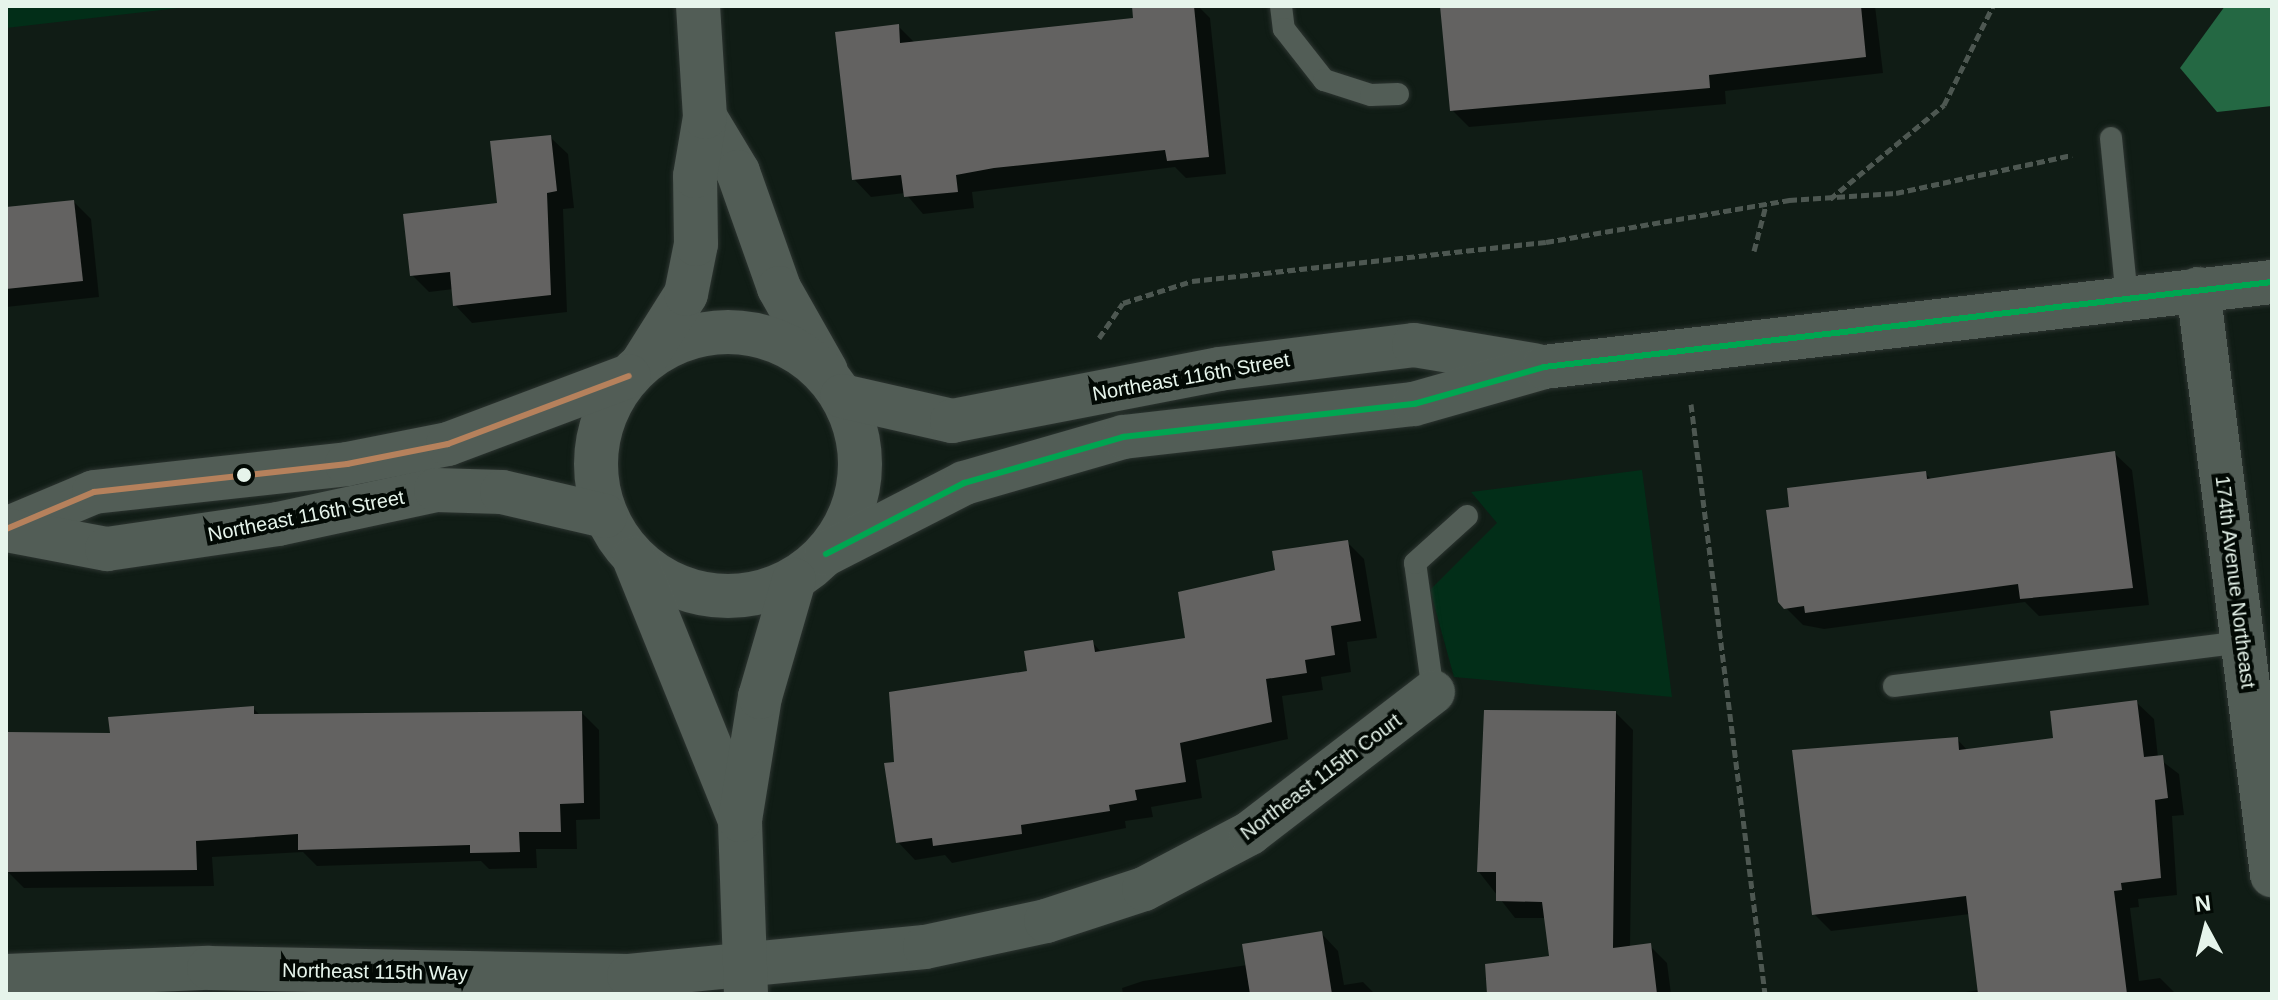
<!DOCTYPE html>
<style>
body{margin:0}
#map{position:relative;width:2278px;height:1000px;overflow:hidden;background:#101c15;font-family:Helvetica,sans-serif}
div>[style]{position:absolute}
.green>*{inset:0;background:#022e18}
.water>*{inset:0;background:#246843}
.shadow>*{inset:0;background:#0007}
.building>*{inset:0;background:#636261}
.path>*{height:5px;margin-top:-2.5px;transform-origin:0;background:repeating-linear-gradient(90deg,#4d5751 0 8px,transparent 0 12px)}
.roads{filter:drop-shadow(0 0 2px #2c3430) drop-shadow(0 0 2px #2c3430)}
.service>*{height:22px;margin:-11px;padding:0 11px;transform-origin:11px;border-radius:11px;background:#525d56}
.minor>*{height:44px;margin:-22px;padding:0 22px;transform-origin:22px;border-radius:22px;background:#525d56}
.tertiary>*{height:44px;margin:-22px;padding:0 22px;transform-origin:22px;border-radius:22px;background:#525d56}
.tertiary>.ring{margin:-22px;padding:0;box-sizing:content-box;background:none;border:44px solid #525d56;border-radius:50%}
.bus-1>*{height:6px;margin:-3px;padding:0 3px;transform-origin:3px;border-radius:3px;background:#b6815c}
.bus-2>*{height:6px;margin:-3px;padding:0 3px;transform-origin:3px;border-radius:3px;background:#00a651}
.dots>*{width:22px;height:22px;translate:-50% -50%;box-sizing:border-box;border:4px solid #020904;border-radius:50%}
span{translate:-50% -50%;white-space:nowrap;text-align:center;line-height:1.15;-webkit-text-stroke:8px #020904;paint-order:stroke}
.street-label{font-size:20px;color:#e6f4eb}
.frame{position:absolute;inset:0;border:8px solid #e6f4eb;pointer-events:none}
.north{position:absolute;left:2166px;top:888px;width:80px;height:80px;-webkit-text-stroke:6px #020904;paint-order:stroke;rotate:353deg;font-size:22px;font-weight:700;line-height:32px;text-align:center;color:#e6f4eb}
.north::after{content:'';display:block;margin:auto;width:28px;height:36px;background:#e6f4eb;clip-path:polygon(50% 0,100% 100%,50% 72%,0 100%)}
</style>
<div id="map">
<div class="green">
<i style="clip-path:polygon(6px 6px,196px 6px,6px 28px)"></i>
<i style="clip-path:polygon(1642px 470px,1672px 697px,1454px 677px,1430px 590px,1497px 523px,1471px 492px)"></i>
</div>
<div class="water">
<i style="clip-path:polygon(2225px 6px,2272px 6px,2272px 106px,2217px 112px,2180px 68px)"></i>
</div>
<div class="shadow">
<i style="clip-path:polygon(1148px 6px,1198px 6px,1210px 18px,1226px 174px,1186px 178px,1175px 167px,972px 192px,974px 208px,923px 214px,905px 193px,871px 197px,854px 179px,898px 26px,916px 44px,1135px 20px)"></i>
<i style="clip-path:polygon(1442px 6px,1875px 6px,1883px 73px,1725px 91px,1726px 104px,1469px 127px,1452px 110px)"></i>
<i style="clip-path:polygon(550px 137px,568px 154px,574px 208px,563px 209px,567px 312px,472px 323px,455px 305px,454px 289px,429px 292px,412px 275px,499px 204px)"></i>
<i style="clip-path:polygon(74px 202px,91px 219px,99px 297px,6px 307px,6px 209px)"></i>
<i style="clip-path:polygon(2114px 453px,2132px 470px,2149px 605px,2039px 616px,2025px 602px,1824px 629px,1803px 625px,1786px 608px,1791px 509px,1925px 473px,1932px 480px)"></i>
<i style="clip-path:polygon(1347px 542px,1364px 559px,1377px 638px,1347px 642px,1351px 672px,1321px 677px,1323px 690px,1282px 696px,1288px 739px,1196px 760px,1202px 798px,1151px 807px,1153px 817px,1125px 821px,1126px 828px,952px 863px,945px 855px,915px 860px,898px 842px,896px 764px,1030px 673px,1092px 642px,1102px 653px,1188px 640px,1277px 572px)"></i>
<i style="clip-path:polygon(2136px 702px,2154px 719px,2158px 758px,2179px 774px,2184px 815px,2172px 816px,2177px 895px,2138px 899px,2139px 907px,2130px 908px,2139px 981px,2160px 978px,2176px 994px,1952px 994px,1980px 990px,1970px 914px,1831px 931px,1814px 914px,1957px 739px,1968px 751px,2056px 740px)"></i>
<i style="clip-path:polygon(253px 708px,261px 716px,582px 713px,599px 730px,600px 819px,576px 820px,577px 849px,536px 849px,537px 868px,489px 869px,481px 861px,317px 866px,303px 852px,212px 857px,214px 886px,24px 888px,6px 870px,6px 734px,112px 735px)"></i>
<i style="clip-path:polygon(1616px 713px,1633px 730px,1630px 948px,1650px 946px,1667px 963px,1671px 994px,1555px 994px,1546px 918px,1515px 918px,1479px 872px)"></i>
<i style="clip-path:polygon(1321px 933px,1338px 951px,1344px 985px,1363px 982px,1375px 994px,1123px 994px,1122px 988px,1143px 981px,1247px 965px)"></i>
</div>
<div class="building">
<i style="clip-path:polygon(1132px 6px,1194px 6px,1209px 157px,1167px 161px,1165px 150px,994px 168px,956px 175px,958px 192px,904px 197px,901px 175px,852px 180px,835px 32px,899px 24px,900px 43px,1133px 18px)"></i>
<i style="clip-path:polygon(1440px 6px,1861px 6px,1866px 57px,1709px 75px,1710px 88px,1450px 111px)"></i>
<i style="clip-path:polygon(551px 135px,557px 191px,547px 193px,551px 295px,453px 306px,450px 272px,410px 276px,403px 214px,497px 203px,490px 141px)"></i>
<i style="clip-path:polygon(74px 200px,83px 281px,6px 289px,6px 207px)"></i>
<i style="clip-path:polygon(2115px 451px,2133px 588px,2020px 599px,2018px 584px,1805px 613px,1804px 606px,1784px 609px,1778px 602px,1766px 510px,1789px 507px,1787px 488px,1926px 471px,1927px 479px)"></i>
<i style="clip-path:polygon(1348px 540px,1361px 621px,1331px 626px,1335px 655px,1305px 660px,1307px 673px,1266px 679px,1272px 722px,1180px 743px,1186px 782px,1135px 790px,1137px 800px,1109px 805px,1110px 811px,1021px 825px,1022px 834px,933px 846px,932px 838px,896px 843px,884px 763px,894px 762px,889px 692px,1027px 671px,1024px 651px,1093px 640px,1095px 652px,1185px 638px,1178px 592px,1275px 570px,1272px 551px)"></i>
<i style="clip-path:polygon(2137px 700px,2144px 757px,2163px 755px,2168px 798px,2155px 800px,2161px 878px,2121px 883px,2122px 890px,2114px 891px,2127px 994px,1978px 994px,1966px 896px,1812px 915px,1792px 750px,1958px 737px,1959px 750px,2053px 738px,2050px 711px)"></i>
<i style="clip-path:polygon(254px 706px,254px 714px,582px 711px,584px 803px,560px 804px,561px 832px,519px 832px,520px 852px,470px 853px,470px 845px,298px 850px,298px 834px,196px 841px,197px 870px,6px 872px,6px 732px,110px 733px,108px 717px)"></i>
<i style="clip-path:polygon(1484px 710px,1616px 711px,1613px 948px,1651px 943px,1657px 994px,1487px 994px,1485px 964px,1549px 956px,1542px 902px,1496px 901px,1496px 872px,1477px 872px)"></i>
<i style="clip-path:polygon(1322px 931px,1332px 994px,1250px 994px,1242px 944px)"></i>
</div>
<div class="path">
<i style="left:1830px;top:199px;width:148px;rotate:-39.5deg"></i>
<i style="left:1944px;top:105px;width:110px;rotate:-63.7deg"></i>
<i style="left:1754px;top:251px;width:48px;rotate:-75.4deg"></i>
<i style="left:1099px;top:338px;width:42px;rotate:-55.6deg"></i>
<i style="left:1123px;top:303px;width:72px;rotate:-17.7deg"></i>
<i style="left:1192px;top:281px;width:356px;rotate:-6.3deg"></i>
<i style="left:1546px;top:242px;width:247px;rotate:-9.8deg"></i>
<i style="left:1789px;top:200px;width:107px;rotate:-3.7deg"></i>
<i style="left:1896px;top:193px;width:180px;rotate:-12.2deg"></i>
<i style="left:1691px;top:404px;width:595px;rotate:82.85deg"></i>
</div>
<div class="roads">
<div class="service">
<i style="left:1281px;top:6px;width:23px;rotate:83deg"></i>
<i style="left:1284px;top:29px;width:65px;rotate:51.9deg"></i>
<i style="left:1324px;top:80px;width:49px;rotate:17.7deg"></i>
<i style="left:1371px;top:95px;width:27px;rotate:-2deg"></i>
<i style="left:2111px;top:138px;width:160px;rotate:84.3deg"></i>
<i style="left:1894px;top:686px;width:352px;rotate:-7.2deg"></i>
<i style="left:1433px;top:692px;width:130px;rotate:-97.9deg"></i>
<i style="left:1415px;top:563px;width:70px;rotate:-42.1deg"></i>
</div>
<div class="minor">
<i style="left:2198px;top:289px;width:591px;rotate:82.8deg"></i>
<i style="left:6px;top:976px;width:203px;rotate:-2.3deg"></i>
<i style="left:209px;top:968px;width:420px;rotate:1.1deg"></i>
<i style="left:629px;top:976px;width:297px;rotate:-5.6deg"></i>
<i style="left:925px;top:947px;width:124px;rotate:-12.1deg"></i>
<i style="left:1046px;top:921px;width:103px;rotate:-18.1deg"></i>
<i style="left:1144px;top:889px;width:120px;rotate:-27.8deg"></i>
<i style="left:1250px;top:833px;width:231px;rotate:-37.6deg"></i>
</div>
<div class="tertiary">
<i style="left:705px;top:117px;width:64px;rotate:59deg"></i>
<i style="left:738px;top:172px;width:123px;rotate:70.5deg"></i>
<i style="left:779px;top:288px;width:95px;rotate:60.5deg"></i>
<i class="ring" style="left:596px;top:332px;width:220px;height:220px"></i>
<i style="left:643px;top:362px;width:80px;rotate:-57.7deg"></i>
<i style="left:686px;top:294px;width:51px;rotate:-78.7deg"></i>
<i style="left:696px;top:244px;width:68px;rotate:-90.8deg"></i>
<i style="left:695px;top:176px;width:60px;rotate:-80.4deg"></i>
<i style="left:705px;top:117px;width:111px;rotate:-93.6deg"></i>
<i style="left:842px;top:396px;width:113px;rotate:12.8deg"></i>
<i style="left:952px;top:421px;width:272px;rotate:-11deg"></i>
<i style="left:1219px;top:369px;width:196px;rotate:-7deg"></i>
<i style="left:1414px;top:345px;width:122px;rotate:9.5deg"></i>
<i style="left:6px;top:529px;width:95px;rotate:-22.8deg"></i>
<i style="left:94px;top:492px;width:255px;rotate:-6.3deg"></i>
<i style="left:347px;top:464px;width:103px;rotate:-11.2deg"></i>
<i style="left:448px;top:444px;width:193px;rotate:-20.6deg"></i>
<i style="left:6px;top:530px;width:103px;rotate:10.7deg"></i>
<i style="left:107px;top:549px;width:173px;rotate:-8.3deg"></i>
<i style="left:278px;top:524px;width:162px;rotate:-12.1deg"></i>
<i style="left:436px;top:490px;width:66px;rotate:1.7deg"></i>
<i style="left:502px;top:492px;width:106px;rotate:13.1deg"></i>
<i style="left:826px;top:554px;width:155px;rotate:-27.2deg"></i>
<i style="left:964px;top:483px;width:166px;rotate:-16.1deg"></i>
<i style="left:1123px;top:437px;width:293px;rotate:-6.5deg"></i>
<i style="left:1414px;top:404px;width:135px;rotate:-15.9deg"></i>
<i style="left:1544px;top:367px;width:733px;rotate:-6.66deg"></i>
<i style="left:634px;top:558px;width:283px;rotate:68deg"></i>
<i style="left:746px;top:994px;width:174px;rotate:-92deg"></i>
<i style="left:740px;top:820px;width:125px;rotate:-80.8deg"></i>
<i style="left:760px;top:697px;width:122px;rotate:-73.8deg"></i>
</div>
</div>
<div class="bus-1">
<i style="left:6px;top:529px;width:95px;rotate:-22.8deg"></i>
<i style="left:94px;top:492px;width:255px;rotate:-6.3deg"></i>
<i style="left:347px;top:464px;width:103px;rotate:-11.2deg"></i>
<i style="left:448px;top:444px;width:193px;rotate:-20.6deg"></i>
</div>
<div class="bus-2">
<i style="left:826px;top:554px;width:155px;rotate:-27.2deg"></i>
<i style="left:964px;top:483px;width:166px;rotate:-16.1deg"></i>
<i style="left:1123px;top:437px;width:293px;rotate:-6.5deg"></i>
<i style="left:1414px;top:404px;width:135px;rotate:-15.9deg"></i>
<i style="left:1544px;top:367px;width:733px;rotate:-6.66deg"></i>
</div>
<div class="dots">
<i style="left:244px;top:475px;background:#e6f4eb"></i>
</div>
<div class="street-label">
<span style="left:1191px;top:377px;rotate:-10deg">Northeast 116th Street</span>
<span style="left:306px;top:516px;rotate:-11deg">Northeast 116th Street</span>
<span style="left:2235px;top:582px;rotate:83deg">174th Avenue Northeast</span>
<span style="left:1321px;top:777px;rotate:-37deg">Northeast 115th Court</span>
<span style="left:375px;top:972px;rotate:1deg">Northeast 115th Way</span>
</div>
<div class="frame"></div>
<div class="north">N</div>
</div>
